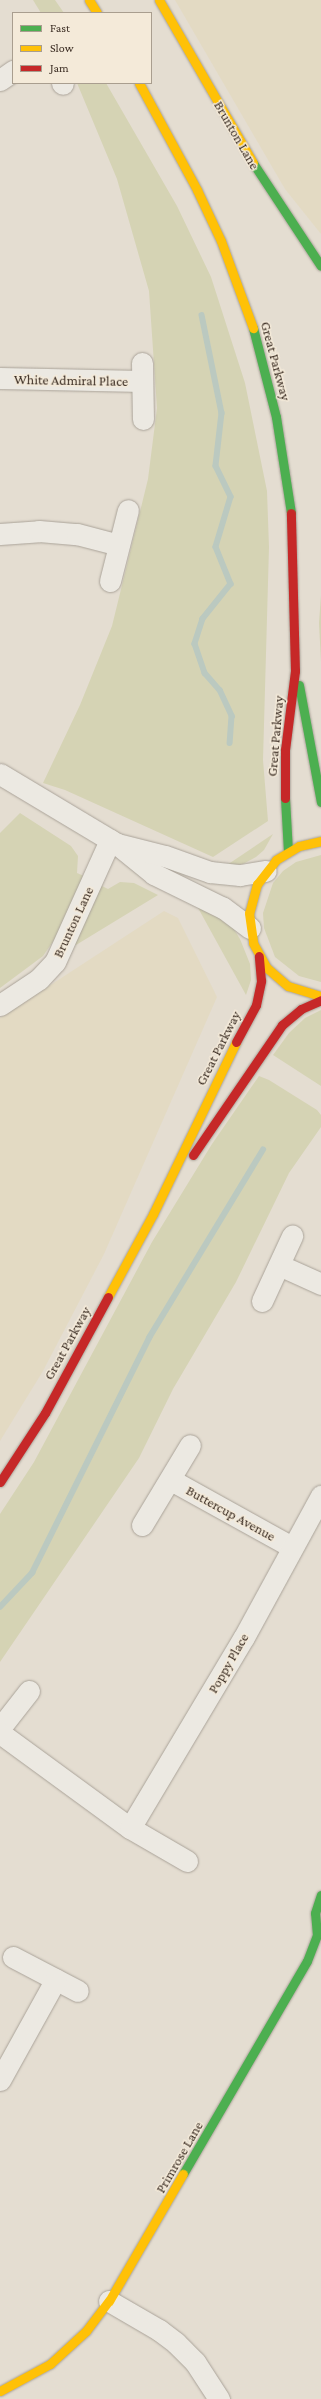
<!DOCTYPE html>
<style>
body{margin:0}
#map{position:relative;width:321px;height:2399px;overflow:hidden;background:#e4ddd1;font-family:"Crimson Pro",serif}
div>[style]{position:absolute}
.farmland>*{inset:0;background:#e3dac3}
.green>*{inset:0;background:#d5d3b4}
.stream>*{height:5.5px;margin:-2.75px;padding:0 2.75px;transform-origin:2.75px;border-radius:2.75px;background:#bbc9c0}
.roads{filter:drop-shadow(0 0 1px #aaa399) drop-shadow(0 0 1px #aaa399)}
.street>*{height:21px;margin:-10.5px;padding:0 10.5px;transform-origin:10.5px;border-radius:10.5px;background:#ece9e2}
.fast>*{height:9px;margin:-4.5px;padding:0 4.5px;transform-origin:4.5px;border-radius:4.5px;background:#4caf50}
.slow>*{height:9px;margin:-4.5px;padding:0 4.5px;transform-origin:4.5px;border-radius:4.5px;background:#ffc107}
.jam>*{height:9px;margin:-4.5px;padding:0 4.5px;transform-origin:4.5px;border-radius:4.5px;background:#c62828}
span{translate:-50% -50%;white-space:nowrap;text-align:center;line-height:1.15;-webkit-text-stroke:3px #f4ead9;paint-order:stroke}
.street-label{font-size:14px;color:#392b21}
.legend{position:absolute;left:12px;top:12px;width:140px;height:72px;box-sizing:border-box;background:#f4ead9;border:1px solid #a99e8f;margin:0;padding:5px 7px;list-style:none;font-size:12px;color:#392b21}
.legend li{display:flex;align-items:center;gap:8px;height:20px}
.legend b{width:20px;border:1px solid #a99e8f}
</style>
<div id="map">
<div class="farmland">
<i style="clip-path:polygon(175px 0,321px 0,321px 234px,285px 189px)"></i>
<i style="clip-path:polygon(164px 911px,178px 918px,217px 997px,104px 1254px,43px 1371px,0 1441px,0 1018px)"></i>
</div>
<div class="green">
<i style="clip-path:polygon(33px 0,55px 0,64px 13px,41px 13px)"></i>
<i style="clip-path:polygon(77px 83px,106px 83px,177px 206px,211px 277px,245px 383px,267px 491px,269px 547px,263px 760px,268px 821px,213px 857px,65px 790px,43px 783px,80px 705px,112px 626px,148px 479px,157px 408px,149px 291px,117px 179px)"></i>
<i style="clip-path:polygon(321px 595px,321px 662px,319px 623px)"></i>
<i style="clip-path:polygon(20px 813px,71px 846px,78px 856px,77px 873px,84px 876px,61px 930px,43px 956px,0 988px,0 833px)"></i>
<i style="clip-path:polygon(273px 834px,264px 850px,256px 857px,243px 864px,224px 867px)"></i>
<i style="clip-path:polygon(321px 855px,321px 982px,299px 976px,275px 957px,264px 928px,263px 913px,273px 883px,283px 871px,296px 862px)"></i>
<i style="clip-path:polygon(120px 882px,134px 883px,158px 895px,76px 945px,73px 941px,100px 885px,108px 889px)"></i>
<i style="clip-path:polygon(197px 906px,217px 914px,232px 926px,240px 939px,250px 964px,251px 980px,246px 995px)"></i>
<i style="clip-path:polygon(321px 1010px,321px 1086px,273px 1055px,289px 1033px,305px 1018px)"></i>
<i style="clip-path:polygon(259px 1076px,269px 1080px,317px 1110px,321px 1115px,321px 1127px,289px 1173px,236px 1282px,173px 1389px,139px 1458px,0 1662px,0 1514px,34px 1462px,152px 1242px,212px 1144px)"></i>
</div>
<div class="stream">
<i style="left:202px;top:315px;width:100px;rotate:78.5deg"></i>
<i style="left:222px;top:413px;width:53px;rotate:96.5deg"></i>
<i style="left:216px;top:466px;width:34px;rotate:64deg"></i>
<i style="left:231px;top:497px;width:52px;rotate:106.7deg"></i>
<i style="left:216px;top:547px;width:40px;rotate:68deg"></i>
<i style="left:231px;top:584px;width:45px;rotate:128.7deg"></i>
<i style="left:203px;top:619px;width:26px;rotate:108deg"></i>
<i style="left:195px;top:644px;width:31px;rotate:71deg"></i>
<i style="left:205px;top:673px;width:23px;rotate:49deg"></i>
<i style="left:220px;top:690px;width:29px;rotate:65deg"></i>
<i style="left:232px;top:716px;width:27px;rotate:94deg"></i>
<i style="left:0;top:1607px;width:47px;rotate:-46.7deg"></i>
<i style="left:32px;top:1573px;width:263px;rotate:-63.5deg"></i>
<i style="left:149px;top:1338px;width:220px;rotate:-58.8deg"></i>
</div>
<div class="roads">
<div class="street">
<i style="left:0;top:80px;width:16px;rotate:-35deg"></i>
<i style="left:62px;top:83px;width:1px;rotate:45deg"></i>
<i style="left:142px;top:363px;width:56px;rotate:89deg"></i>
<i style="left:0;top:378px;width:142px;rotate:1.2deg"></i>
<i style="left:0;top:534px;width:39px;rotate:-4deg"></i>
<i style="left:39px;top:531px;width:38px;rotate:5deg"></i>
<i style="left:77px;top:534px;width:43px;rotate:14.7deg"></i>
<i style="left:110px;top:581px;width:73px;rotate:-75.8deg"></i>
<i style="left:0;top:774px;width:136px;rotate:30.9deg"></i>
<i style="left:250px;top:928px;width:34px;rotate:-143deg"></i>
<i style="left:223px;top:908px;width:77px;rotate:-153.8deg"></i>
<i style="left:154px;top:874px;width:48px;rotate:-141deg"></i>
<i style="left:117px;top:844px;width:49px;rotate:14deg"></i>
<i style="left:165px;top:856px;width:48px;rotate:19.6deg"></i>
<i style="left:210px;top:872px;width:30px;rotate:6deg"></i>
<i style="left:240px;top:875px;width:26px;rotate:-9deg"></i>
<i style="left:0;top:1005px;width:47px;rotate:-33.7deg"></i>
<i style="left:39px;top:979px;width:23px;rotate:-47deg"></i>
<i style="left:55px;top:962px;width:134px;rotate:-65.7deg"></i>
<i style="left:279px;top:1265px;width:46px;rotate:24.3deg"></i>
<i style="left:262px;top:1301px;width:72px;rotate:-65.2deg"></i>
<i style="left:171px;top:1480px;width:138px;rotate:29deg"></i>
<i style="left:142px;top:1525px;width:93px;rotate:-59deg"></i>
<i style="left:0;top:1728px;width:47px;rotate:-51.9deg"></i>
<i style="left:0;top:1733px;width:161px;rotate:36.2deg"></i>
<i style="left:187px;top:1861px;width:66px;rotate:-149.9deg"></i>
<i style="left:130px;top:1828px;width:222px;rotate:-59.2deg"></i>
<i style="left:244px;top:1637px;width:161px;rotate:-61.4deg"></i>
<i style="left:13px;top:1957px;width:73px;rotate:27.6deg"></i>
<i style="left:0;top:2080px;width:115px;rotate:-61deg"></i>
<i style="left:109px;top:2301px;width:58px;rotate:30.1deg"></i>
<i style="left:159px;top:2330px;width:21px;rotate:37deg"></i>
<i style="left:176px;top:2343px;width:27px;rotate:45deg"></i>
<i style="left:195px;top:2362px;width:44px;rotate:57deg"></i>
</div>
<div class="fast">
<i style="left:253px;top:163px;width:123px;rotate:56.6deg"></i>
<i style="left:253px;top:328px;width:92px;rotate:75.5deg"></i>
<i style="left:276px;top:417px;width:97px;rotate:81.1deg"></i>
<i style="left:299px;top:685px;width:119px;rotate:79.4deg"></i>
<i style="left:285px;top:798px;width:53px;rotate:86.8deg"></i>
<i style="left:183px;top:2174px;width:246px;rotate:-59.8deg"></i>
<i style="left:307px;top:1961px;width:28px;rotate:-69deg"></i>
<i style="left:317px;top:1935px;width:22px;rotate:-95deg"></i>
<i style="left:315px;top:1913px;width:19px;rotate:-72deg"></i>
</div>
<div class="slow">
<i style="left:89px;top:0;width:15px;rotate:58deg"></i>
<i style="left:159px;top:0;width:188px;rotate:60deg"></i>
<i style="left:139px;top:83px;width:122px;rotate:61.5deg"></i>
<i style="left:197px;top:190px;width:56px;rotate:64.8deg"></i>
<i style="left:221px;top:241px;width:93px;rotate:69.8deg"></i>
<i style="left:321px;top:841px;width:23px;rotate:167deg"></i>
<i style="left:299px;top:846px;width:27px;rotate:149deg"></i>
<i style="left:276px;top:860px;width:31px;rotate:128deg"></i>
<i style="left:257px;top:884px;width:30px;rotate:105deg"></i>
<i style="left:249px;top:913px;width:30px;rotate:82deg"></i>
<i style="left:253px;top:943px;width:29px;rotate:61deg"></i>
<i style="left:267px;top:968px;width:28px;rotate:41deg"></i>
<i style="left:288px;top:986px;width:34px;rotate:17deg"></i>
<i style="left:108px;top:1297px;width:94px;rotate:-61.5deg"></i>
<i style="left:153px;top:1214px;width:191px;rotate:-64.2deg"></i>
<i style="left:0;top:2391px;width:57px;rotate:-28.4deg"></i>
<i style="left:50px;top:2364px;width:49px;rotate:-42.5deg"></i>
<i style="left:86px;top:2331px;width:38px;rotate:-53deg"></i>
<i style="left:109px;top:2301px;width:147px;rotate:-59.8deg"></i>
</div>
<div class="jam">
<i style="left:285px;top:798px;width:48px;rotate:-90deg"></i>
<i style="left:285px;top:750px;width:80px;rotate:-82.8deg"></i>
<i style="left:295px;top:671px;width:158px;rotate:-91.5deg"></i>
<i style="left:236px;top:1042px;width:42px;rotate:-61.6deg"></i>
<i style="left:256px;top:1005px;width:25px;rotate:-78deg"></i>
<i style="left:261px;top:981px;width:25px;rotate:-95deg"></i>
<i style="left:193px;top:1155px;width:158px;rotate:-55.6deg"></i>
<i style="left:282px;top:1025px;width:25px;rotate:-40deg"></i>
<i style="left:301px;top:1009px;width:22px;rotate:-24deg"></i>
<i style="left:0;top:1482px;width:82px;rotate:-56.9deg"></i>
<i style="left:45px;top:1413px;width:132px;rotate:-61.5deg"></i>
</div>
</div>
<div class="street-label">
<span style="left:237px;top:135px;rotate:60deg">Brunton Lane</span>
<span style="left:276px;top:361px;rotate:75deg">Great Parkway</span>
<span style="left:71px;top:380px;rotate:1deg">White Admiral Place</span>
<span style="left:275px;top:736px;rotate:-85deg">Great Parkway</span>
<span style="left:73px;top:922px;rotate:-65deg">Brunton Lane</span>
<span style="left:218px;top:1048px;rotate:-63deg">Great Parkway</span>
<span style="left:67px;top:1343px;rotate:-61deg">Great Parkway</span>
<span style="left:231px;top:1513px;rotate:29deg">Buttercup Avenue</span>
<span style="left:228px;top:1663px;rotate:-60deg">Poppy Place</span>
<span style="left:179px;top:2157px;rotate:-60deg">Primrose Lane</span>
</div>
<ul class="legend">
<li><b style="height:5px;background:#4caf50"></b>Fast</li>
<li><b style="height:5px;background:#ffc107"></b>Slow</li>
<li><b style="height:5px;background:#c62828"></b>Jam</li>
</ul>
</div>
